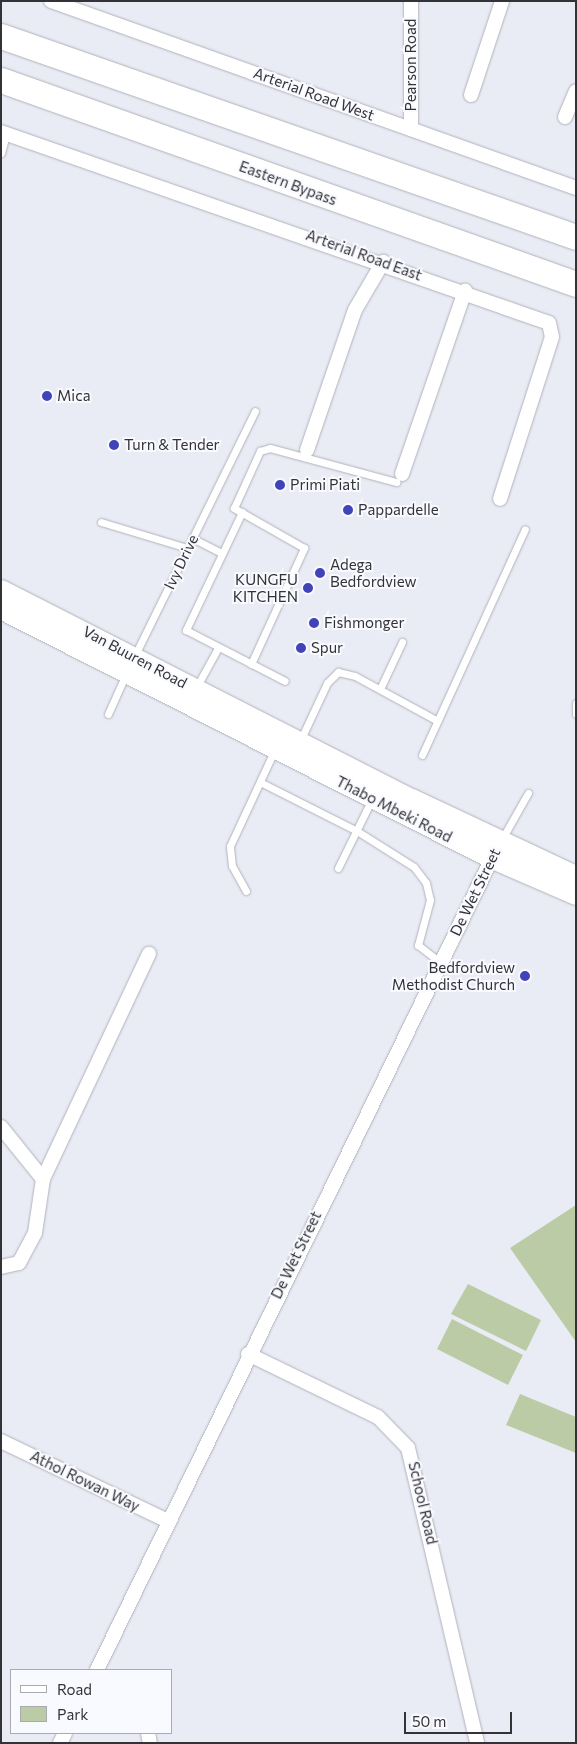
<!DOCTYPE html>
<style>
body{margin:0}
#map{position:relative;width:577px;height:1744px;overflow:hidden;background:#eaecf5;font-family:Commissioner,sans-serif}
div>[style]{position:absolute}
.green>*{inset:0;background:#bbcba6}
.roads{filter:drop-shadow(0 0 1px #b0b2ba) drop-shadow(0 0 1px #b0b2ba)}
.service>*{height:7px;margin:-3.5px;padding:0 3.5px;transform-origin:3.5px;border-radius:3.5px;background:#fff}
.minor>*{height:14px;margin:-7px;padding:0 7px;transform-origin:7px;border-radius:7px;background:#fff}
.secondary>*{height:20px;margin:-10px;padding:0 10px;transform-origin:10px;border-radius:10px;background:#fff}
.motorway>*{height:25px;margin:-12.5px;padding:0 12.5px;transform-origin:12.5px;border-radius:12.5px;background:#fff}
.dots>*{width:14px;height:14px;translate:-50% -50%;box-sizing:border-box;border:2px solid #f9faff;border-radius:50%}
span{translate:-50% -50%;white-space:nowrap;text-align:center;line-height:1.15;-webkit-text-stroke:4px #f9faff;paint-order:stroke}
.street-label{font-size:15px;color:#333337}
.poi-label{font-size:15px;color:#333337}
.left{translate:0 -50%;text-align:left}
.right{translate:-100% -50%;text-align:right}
.frame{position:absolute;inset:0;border:2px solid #333337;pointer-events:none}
.legend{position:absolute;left:10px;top:1669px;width:162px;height:65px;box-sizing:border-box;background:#f9faff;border:1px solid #aaaaaf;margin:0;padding:6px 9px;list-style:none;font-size:15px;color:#333337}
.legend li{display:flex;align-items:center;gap:10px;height:25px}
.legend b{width:25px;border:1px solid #aaaaaf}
.scale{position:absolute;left:404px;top:1712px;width:108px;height:22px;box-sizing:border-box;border:2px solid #333337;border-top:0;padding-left:6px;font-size:15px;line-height:18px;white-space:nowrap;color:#333337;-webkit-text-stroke:4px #f9faff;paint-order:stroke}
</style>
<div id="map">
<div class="green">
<i style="clip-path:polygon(576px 1205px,576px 1342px,510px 1248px)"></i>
<i style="clip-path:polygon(468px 1284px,541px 1320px,526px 1351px,451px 1314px)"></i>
<i style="clip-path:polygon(452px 1319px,523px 1355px,508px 1385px,437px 1349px)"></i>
<i style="clip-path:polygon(520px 1394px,576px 1417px,576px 1453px,506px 1425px)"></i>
</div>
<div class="roads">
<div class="service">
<i style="left:1px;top:153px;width:20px;rotate:-75deg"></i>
<i style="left:242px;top:512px;width:131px;rotate:115.4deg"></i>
<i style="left:186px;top:630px;width:111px;rotate:27.3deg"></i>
<i style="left:101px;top:522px;width:90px;rotate:16.8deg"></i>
<i style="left:192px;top:538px;width:34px;rotate:27deg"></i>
<i style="left:134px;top:657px;width:274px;rotate:-63.8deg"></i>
<i style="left:251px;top:664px;width:128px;rotate:-65.4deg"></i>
<i style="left:304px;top:548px;width:81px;rotate:-150.3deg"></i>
<i style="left:234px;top:508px;width:63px;rotate:-65.5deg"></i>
<i style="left:260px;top:451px;width:10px;rotate:-17deg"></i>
<i style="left:270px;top:448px;width:131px;rotate:15.1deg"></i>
<i style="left:197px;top:686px;width:43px;rotate:-61.1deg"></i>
<i style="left:380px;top:689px;width:52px;rotate:-64.9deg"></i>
<i style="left:576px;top:703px;width:11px;rotate:90deg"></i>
<i style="left:108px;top:714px;width:44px;rotate:-65.8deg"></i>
<i style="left:300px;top:741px;width:64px;rotate:-65deg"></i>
<i style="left:327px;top:683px;width:16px;rotate:-45deg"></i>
<i style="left:338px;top:672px;width:17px;rotate:13deg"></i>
<i style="left:355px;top:676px;width:94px;rotate:28.5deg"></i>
<i style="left:422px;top:755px;width:248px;rotate:-65.5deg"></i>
<i style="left:260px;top:782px;width:109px;rotate:26.8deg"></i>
<i style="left:357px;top:831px;width:67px;rotate:32.3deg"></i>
<i style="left:414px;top:867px;width:20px;rotate:53deg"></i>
<i style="left:426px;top:883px;width:17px;rotate:77deg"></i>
<i style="left:430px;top:900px;width:47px;rotate:104.9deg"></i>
<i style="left:418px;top:945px;width:28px;rotate:38deg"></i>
<i style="left:502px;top:839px;width:53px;rotate:-60.5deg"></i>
<i style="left:338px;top:868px;width:77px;rotate:-63.8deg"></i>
<i style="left:246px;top:891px;width:29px;rotate:-119deg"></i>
<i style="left:232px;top:866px;width:20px;rotate:-96deg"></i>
<i style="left:230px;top:846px;width:105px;rotate:-65.1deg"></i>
</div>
<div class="minor">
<i style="left:51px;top:1px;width:557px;rotate:19.61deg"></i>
<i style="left:471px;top:95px;width:99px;rotate:-71.7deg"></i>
<i style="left:565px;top:117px;width:28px;rotate:-67deg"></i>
<i style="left:411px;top:129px;width:128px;rotate:-90deg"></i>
<i style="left:1px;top:132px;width:580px;rotate:19.22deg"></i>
<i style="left:549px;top:323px;width:14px;rotate:78deg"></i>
<i style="left:552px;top:337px;width:170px;rotate:107.8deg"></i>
<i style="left:307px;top:450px;width:148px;rotate:-71.1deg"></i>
<i style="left:355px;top:310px;width:56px;rotate:-59.7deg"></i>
<i style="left:402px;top:474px;width:194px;rotate:-71deg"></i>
<i style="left:1px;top:1127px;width:67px;rotate:51.1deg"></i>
<i style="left:1px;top:1267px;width:18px;rotate:-13deg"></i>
<i style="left:19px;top:1263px;width:34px;rotate:-62deg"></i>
<i style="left:35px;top:1233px;width:55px;rotate:-81.6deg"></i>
<i style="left:43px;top:1179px;width:249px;rotate:-64.8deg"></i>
<i style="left:248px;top:1354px;width:144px;rotate:25.9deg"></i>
<i style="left:378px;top:1417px;width:43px;rotate:45.9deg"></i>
<i style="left:408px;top:1448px;width:303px;rotate:76.8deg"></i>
<i style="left:1px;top:1441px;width:185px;rotate:25.6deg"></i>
<i style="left:97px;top:1670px;width:910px;rotate:-64.05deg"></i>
<i style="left:148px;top:1733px;width:10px;rotate:79deg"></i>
<i style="left:60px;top:1743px;width:11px;rotate:-63deg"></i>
</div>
<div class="secondary">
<i style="left:1px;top:590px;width:461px;rotate:27deg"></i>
<i style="left:412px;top:799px;width:181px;rotate:25.2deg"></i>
<i style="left:1px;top:609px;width:550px;rotate:26.94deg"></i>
<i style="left:491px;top:858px;width:93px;rotate:23.5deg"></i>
</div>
<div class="motorway">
<i style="left:1px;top:36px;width:609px;rotate:19.27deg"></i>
<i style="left:1px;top:80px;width:610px;rotate:19.53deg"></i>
</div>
</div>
<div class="dots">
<i style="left:47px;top:396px;background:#4143b8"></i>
<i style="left:114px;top:445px;background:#4143b8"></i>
<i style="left:280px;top:485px;background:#4143b8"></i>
<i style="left:348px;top:510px;background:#4143b8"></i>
<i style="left:320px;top:573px;background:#4143b8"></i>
<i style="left:308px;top:588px;background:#4143b8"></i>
<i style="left:314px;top:623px;background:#4143b8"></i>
<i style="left:301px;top:648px;background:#4143b8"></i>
<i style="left:525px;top:976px;background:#4143b8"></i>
</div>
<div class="street-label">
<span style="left:411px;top:65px;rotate:-90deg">Pearson Road</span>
<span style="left:314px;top:94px;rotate:20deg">Arterial Road West</span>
<span style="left:288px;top:183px;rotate:20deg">Eastern Bypass</span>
<span style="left:364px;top:255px;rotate:20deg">Arterial Road East</span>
<span style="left:181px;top:562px;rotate:-64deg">Ivy Drive</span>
<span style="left:135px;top:657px;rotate:28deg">Van Buuren Road</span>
<span style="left:394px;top:809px;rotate:27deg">Thabo Mbeki Road</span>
<span style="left:475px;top:892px;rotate:-64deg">De Wet Street</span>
<span style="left:296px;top:1255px;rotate:-64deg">De Wet Street</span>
<span style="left:85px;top:1481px;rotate:26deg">Athol Rowan Way</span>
<span style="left:423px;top:1503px;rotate:77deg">School Road</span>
</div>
<div class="poi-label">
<span class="left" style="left:57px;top:396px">Mica</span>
<span class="left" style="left:124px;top:445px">Turn &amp; Tender</span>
<span class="left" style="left:290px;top:485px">Primi Piati</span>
<span class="left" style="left:358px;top:510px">Pappardelle</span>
<span class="left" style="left:330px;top:573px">Adega<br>Bedfordview</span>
<span class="right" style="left:298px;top:588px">KUNGFU<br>KITCHEN</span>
<span class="left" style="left:324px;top:623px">Fishmonger</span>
<span class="left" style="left:311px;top:648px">Spur</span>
<span class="right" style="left:515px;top:976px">Bedfordview<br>Methodist Church</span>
</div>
<div class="frame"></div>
<ul class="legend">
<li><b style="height:6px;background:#fff"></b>Road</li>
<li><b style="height:14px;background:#bbcba6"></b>Park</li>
</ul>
<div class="scale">50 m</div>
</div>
